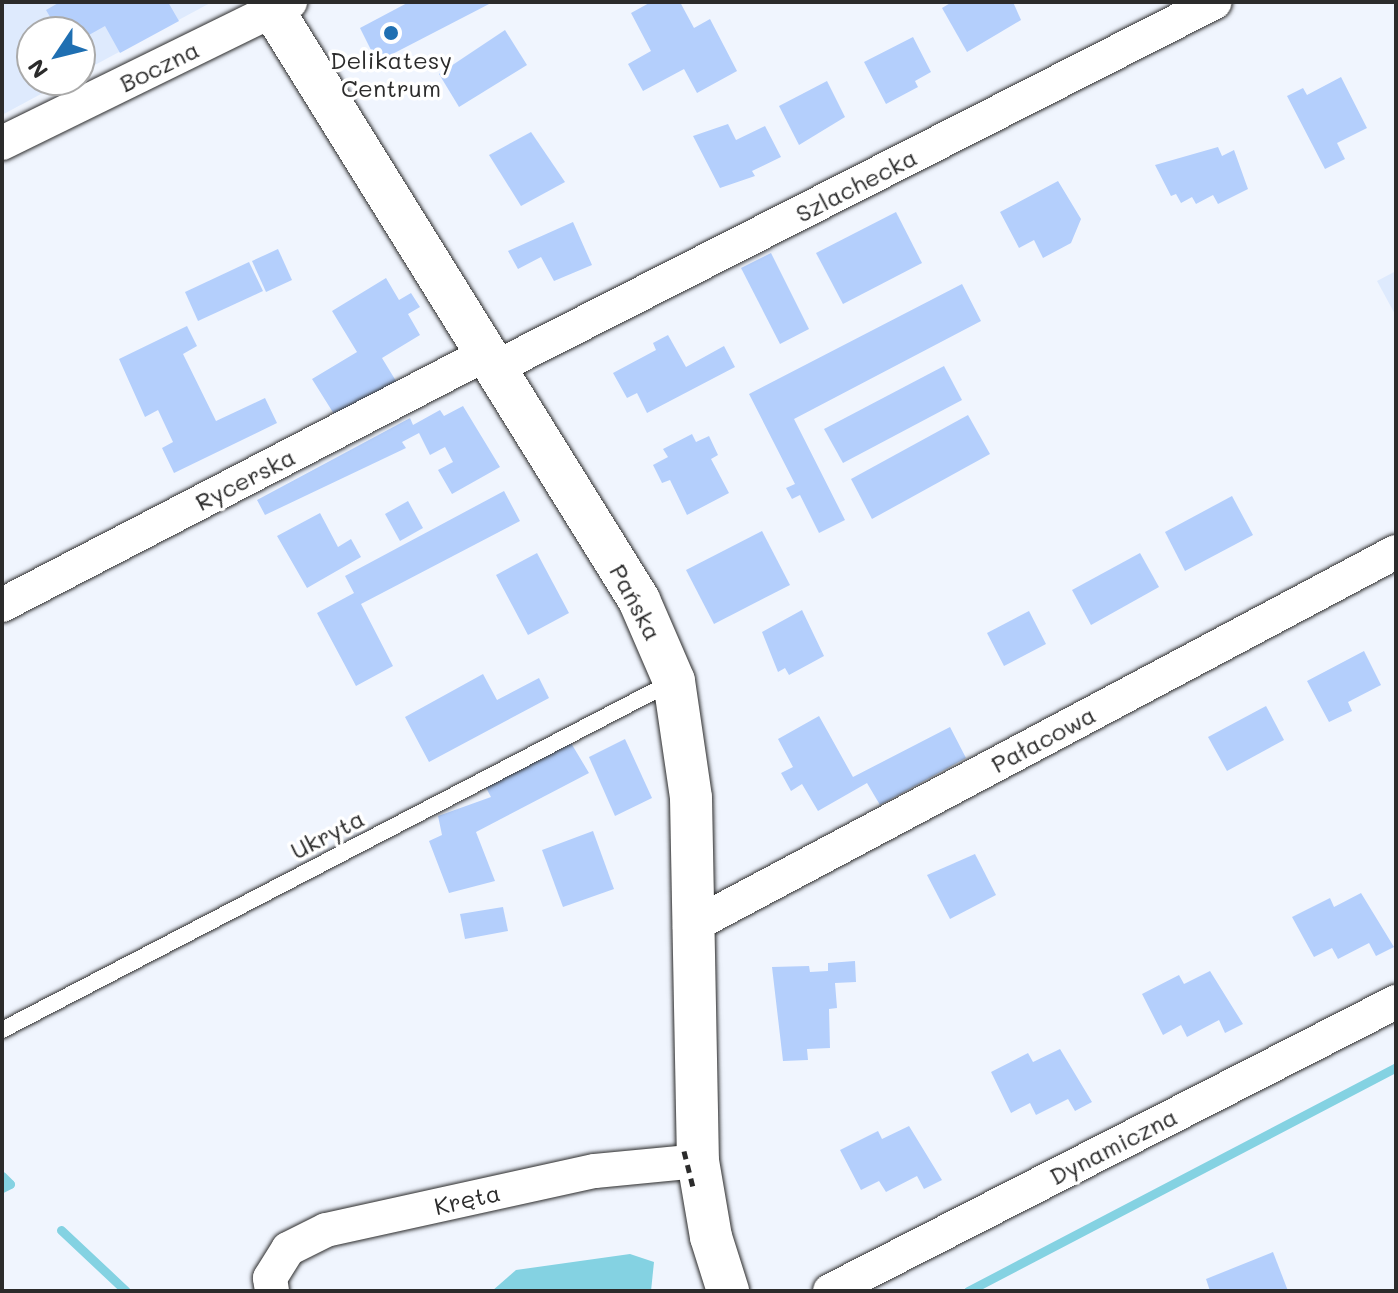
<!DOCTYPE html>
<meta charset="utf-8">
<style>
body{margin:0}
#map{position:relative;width:1398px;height:1293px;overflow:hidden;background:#f0f5fe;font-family:Mali,sans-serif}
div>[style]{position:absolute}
.built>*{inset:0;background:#deeafd}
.water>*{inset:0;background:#84d2e2}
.stream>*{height:9px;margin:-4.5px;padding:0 4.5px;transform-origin:4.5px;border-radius:4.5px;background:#84d2e2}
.building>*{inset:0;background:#b4cffc}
.roads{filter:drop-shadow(0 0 2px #2b2b2b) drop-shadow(0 0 2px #2b2b2b)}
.service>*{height:16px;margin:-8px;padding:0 8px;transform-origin:8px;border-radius:8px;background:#fff}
.minor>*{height:34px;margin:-17px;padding:0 17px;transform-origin:17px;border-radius:17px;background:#fff}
.tertiary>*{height:42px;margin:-21px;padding:0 21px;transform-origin:21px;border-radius:21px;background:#fff}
.path-bridge>*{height:5px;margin-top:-2.5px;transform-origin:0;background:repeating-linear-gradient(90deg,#2b2b2b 0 8px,transparent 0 14px)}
.dots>*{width:22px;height:22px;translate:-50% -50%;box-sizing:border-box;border:4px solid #fff;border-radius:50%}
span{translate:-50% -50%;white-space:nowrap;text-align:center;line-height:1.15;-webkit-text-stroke:7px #fff;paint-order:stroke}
.poi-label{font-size:24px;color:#2b2b2b}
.street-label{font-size:24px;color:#2b2b2b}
.frame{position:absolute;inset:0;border:4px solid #2b2b2b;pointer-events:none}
.north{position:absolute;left:16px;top:16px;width:80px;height:80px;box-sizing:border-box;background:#fff;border:2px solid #aaa;border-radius:50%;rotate:235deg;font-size:22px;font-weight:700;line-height:32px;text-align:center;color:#2b2b2b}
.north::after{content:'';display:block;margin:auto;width:28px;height:36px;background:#1f6fb2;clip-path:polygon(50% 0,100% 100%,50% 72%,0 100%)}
</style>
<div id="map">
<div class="built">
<i style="clip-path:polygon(2px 2px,212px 2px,80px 73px,80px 32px,32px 32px,32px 80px,67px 80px,2px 115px)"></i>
<i style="clip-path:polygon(1396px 271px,1396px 316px,1377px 281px)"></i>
</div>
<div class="water">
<i style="clip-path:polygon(630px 1254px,654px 1262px,651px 1291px,492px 1291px,516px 1270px)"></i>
</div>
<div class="stream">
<i style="left:2px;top:1176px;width:11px;rotate:45deg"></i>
<i style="left:10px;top:1184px;width:9px;rotate:153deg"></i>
<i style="left:61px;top:1230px;width:89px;rotate:43.2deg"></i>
<i style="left:968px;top:1291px;width:483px;rotate:-27.6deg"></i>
</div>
<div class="building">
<i style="clip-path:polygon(60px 2px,168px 2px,179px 21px,120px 53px,105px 26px,80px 40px,80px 32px,59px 32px,46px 10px)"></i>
<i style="clip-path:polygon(409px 2px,493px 2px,377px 62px,360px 28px)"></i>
<i style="clip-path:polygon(651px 2px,680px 2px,694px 28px,710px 19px,737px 71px,697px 93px,684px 69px,643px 91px,628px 64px,651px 51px,631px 13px)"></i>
<i style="clip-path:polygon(952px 2px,1013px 2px,1021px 20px,967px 52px,942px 8px)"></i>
<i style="clip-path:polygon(505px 30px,527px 65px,459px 107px,439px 74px)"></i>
<i style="clip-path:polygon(913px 37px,931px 72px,915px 81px,918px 87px,886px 104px,864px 62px)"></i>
<i style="clip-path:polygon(1341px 77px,1367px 128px,1337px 143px,1345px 159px,1325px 169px,1287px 96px,1303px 88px,1307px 95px)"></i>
<i style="clip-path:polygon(827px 81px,845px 117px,799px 145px,779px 106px)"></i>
<i style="clip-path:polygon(728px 124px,736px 140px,765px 126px,781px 157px,752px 171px,755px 176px,720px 188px,693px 136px)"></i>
<i style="clip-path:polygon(531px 132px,565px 182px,521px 206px,489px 155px)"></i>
<i style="clip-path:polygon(1218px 147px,1222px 156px,1234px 150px,1248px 189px,1218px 204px,1213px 195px,1196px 204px,1192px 197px,1181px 203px,1176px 194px,1171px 196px,1155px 165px)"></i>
<i style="clip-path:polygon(1058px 181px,1081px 219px,1071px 243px,1043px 258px,1034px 240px,1019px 248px,1000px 212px)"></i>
<i style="clip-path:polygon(896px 212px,922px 263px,843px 304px,816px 253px)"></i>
<i style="clip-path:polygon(573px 222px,592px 265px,554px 281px,541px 257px,518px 269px,508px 251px)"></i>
<i style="clip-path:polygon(278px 249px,292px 280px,266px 292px,252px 261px)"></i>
<i style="clip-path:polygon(771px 253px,809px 329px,780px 344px,741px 268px)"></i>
<i style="clip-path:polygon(249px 262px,263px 291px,198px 321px,185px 292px)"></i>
<i style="clip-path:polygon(386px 278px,399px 300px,411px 293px,420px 307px,408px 314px,420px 335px,382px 358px,399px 386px,339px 422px,312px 379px,357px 352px,332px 311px)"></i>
<i style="clip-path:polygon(962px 284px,981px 321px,794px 419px,845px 520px,819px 533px,800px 495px,792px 499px,786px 488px,795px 484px,749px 394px)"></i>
<i style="clip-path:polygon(187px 326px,197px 346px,183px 354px,216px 421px,265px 398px,277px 423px,174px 473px,162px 448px,173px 442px,158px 410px,145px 417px,119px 359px)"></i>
<i style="clip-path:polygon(668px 335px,686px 367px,724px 346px,735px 367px,647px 413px,637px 393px,627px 398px,613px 373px,656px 350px,653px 343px)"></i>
<i style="clip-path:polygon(944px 366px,962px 400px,843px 463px,824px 429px)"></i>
<i style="clip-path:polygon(463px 406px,500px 467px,452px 494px,438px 470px,453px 462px,445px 447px,430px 455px,419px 433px,402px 442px,406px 448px,265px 515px,257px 500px,410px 418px,413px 425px,440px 410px,444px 416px)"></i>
<i style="clip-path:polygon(968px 415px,990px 454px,872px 519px,851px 479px)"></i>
<i style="clip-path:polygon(692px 434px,696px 442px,709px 436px,718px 455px,711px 459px,729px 493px,687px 515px,670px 480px,662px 483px,653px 465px,668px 457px,663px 449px)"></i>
<i style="clip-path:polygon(504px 491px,520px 521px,361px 604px,393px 666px,356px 686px,317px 613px,354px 593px,345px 576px)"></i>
<i style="clip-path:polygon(1232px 496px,1253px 535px,1185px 571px,1165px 532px)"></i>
<i style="clip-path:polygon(408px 501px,423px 528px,400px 541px,385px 514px)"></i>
<i style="clip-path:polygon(320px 513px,338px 547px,351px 539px,361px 557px,307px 588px,277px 536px)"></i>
<i style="clip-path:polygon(762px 531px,790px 585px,714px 624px,686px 570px)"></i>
<i style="clip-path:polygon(537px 553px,569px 613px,528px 635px,496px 575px)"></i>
<i style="clip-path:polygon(1140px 553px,1159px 587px,1091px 625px,1072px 590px)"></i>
<i style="clip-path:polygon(802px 610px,824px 656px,789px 675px,785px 668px,778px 672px,762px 632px)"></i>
<i style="clip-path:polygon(1029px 611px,1046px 644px,1004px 666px,987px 633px)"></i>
<i style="clip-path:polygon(1364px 651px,1381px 685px,1348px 702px,1352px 711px,1329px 722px,1307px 681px)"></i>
<i style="clip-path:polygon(483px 674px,497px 700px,539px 678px,549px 698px,429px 762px,405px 717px)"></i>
<i style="clip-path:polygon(1266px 706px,1284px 740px,1227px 771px,1208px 737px)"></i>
<i style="clip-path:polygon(819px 716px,853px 777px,950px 727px,966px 758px,880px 805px,867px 783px,818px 811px,802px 784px,791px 791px,781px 773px,793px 767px,778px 739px)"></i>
<i style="clip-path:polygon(568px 738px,589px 773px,476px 832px,495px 881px,449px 893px,429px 841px,442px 835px,438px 816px,491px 797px,484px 784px)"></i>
<i style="clip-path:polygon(625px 739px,652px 798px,615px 816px,589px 757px)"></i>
<i style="clip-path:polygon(593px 831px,614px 889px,563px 907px,542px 850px)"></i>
<i style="clip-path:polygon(975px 854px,996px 895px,950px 919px,927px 875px)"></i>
<i style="clip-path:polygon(1361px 893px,1394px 947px,1376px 956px,1369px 943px,1338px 959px,1332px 948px,1314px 957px,1292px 917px,1330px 898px,1334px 907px)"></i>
<i style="clip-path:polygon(503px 907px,508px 931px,465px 939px,460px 914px)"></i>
<i style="clip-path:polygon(855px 961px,856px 982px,835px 983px,837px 1008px,829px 1009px,830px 1048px,807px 1049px,808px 1060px,783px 1061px,772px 967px,809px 966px,810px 972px,828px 971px,828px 963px)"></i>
<i style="clip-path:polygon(1210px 971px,1243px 1024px,1225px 1033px,1219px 1020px,1187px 1037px,1181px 1025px,1163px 1035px,1142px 994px,1179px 975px,1184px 984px)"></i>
<i style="clip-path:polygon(1060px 1049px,1092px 1102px,1075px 1111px,1068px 1099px,1036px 1115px,1030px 1103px,1011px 1113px,991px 1072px,1028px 1053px,1033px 1062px)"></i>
<i style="clip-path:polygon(909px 1126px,942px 1180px,924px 1189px,917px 1176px,886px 1192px,879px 1181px,861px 1190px,840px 1150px,878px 1131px,882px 1139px)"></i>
<i style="clip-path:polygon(1273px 1252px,1288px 1291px,1210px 1291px,1206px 1279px)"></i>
</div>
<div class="roads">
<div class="service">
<i style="left:2px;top:1030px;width:755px;rotate:-27.45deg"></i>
</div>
<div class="minor">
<i style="left:2px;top:143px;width:321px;rotate:-26.1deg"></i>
<i style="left:497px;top:367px;width:805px;rotate:-26.95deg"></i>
<i style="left:2px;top:605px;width:547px;rotate:-27.41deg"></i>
<i style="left:690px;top:927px;width:799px;rotate:-27.98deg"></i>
<i style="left:272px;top:1291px;width:13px;rotate:-99deg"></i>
<i style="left:270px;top:1278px;width:34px;rotate:-58deg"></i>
<i style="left:288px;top:1249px;width:42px;rotate:-26.6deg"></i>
<i style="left:326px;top:1230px;width:275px;rotate:-12.4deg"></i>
<i style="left:595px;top:1171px;width:103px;rotate:-5.5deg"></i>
<i style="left:830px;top:1291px;width:636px;rotate:-27.05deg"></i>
</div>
<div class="tertiary">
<i style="left:268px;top:2px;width:704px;rotate:58.18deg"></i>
<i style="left:639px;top:600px;width:88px;rotate:66.6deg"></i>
<i style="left:674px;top:681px;width:118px;rotate:81.7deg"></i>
<i style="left:691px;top:798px;width:363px;rotate:88.9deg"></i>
<i style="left:698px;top:1161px;width:77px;rotate:80.3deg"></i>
<i style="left:711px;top:1237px;width:57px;rotate:72.5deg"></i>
</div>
</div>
<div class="path-bridge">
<i style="left:684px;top:1151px;width:38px;rotate:76deg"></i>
</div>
<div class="dots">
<i style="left:391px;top:33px;background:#1f6fb2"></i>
</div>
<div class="poi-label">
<span style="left:391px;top:74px">Delikatesy<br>Centrum</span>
</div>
<div class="street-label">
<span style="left:159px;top:66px;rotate:-26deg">Boczna</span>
<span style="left:856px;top:185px;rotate:-27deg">Szlachecka</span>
<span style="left:245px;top:479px;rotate:-27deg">Rycerska</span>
<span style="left:636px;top:602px;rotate:62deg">Pańska</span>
<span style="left:1043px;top:739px;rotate:-28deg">Pałacowa</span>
<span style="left:327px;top:834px;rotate:-27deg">Ukryta</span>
<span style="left:1113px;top:1146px;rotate:-27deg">Dynamiczna</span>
<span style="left:467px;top:1199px;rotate:-13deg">Kręta</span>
</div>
<div class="frame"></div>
<div class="north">N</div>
</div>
